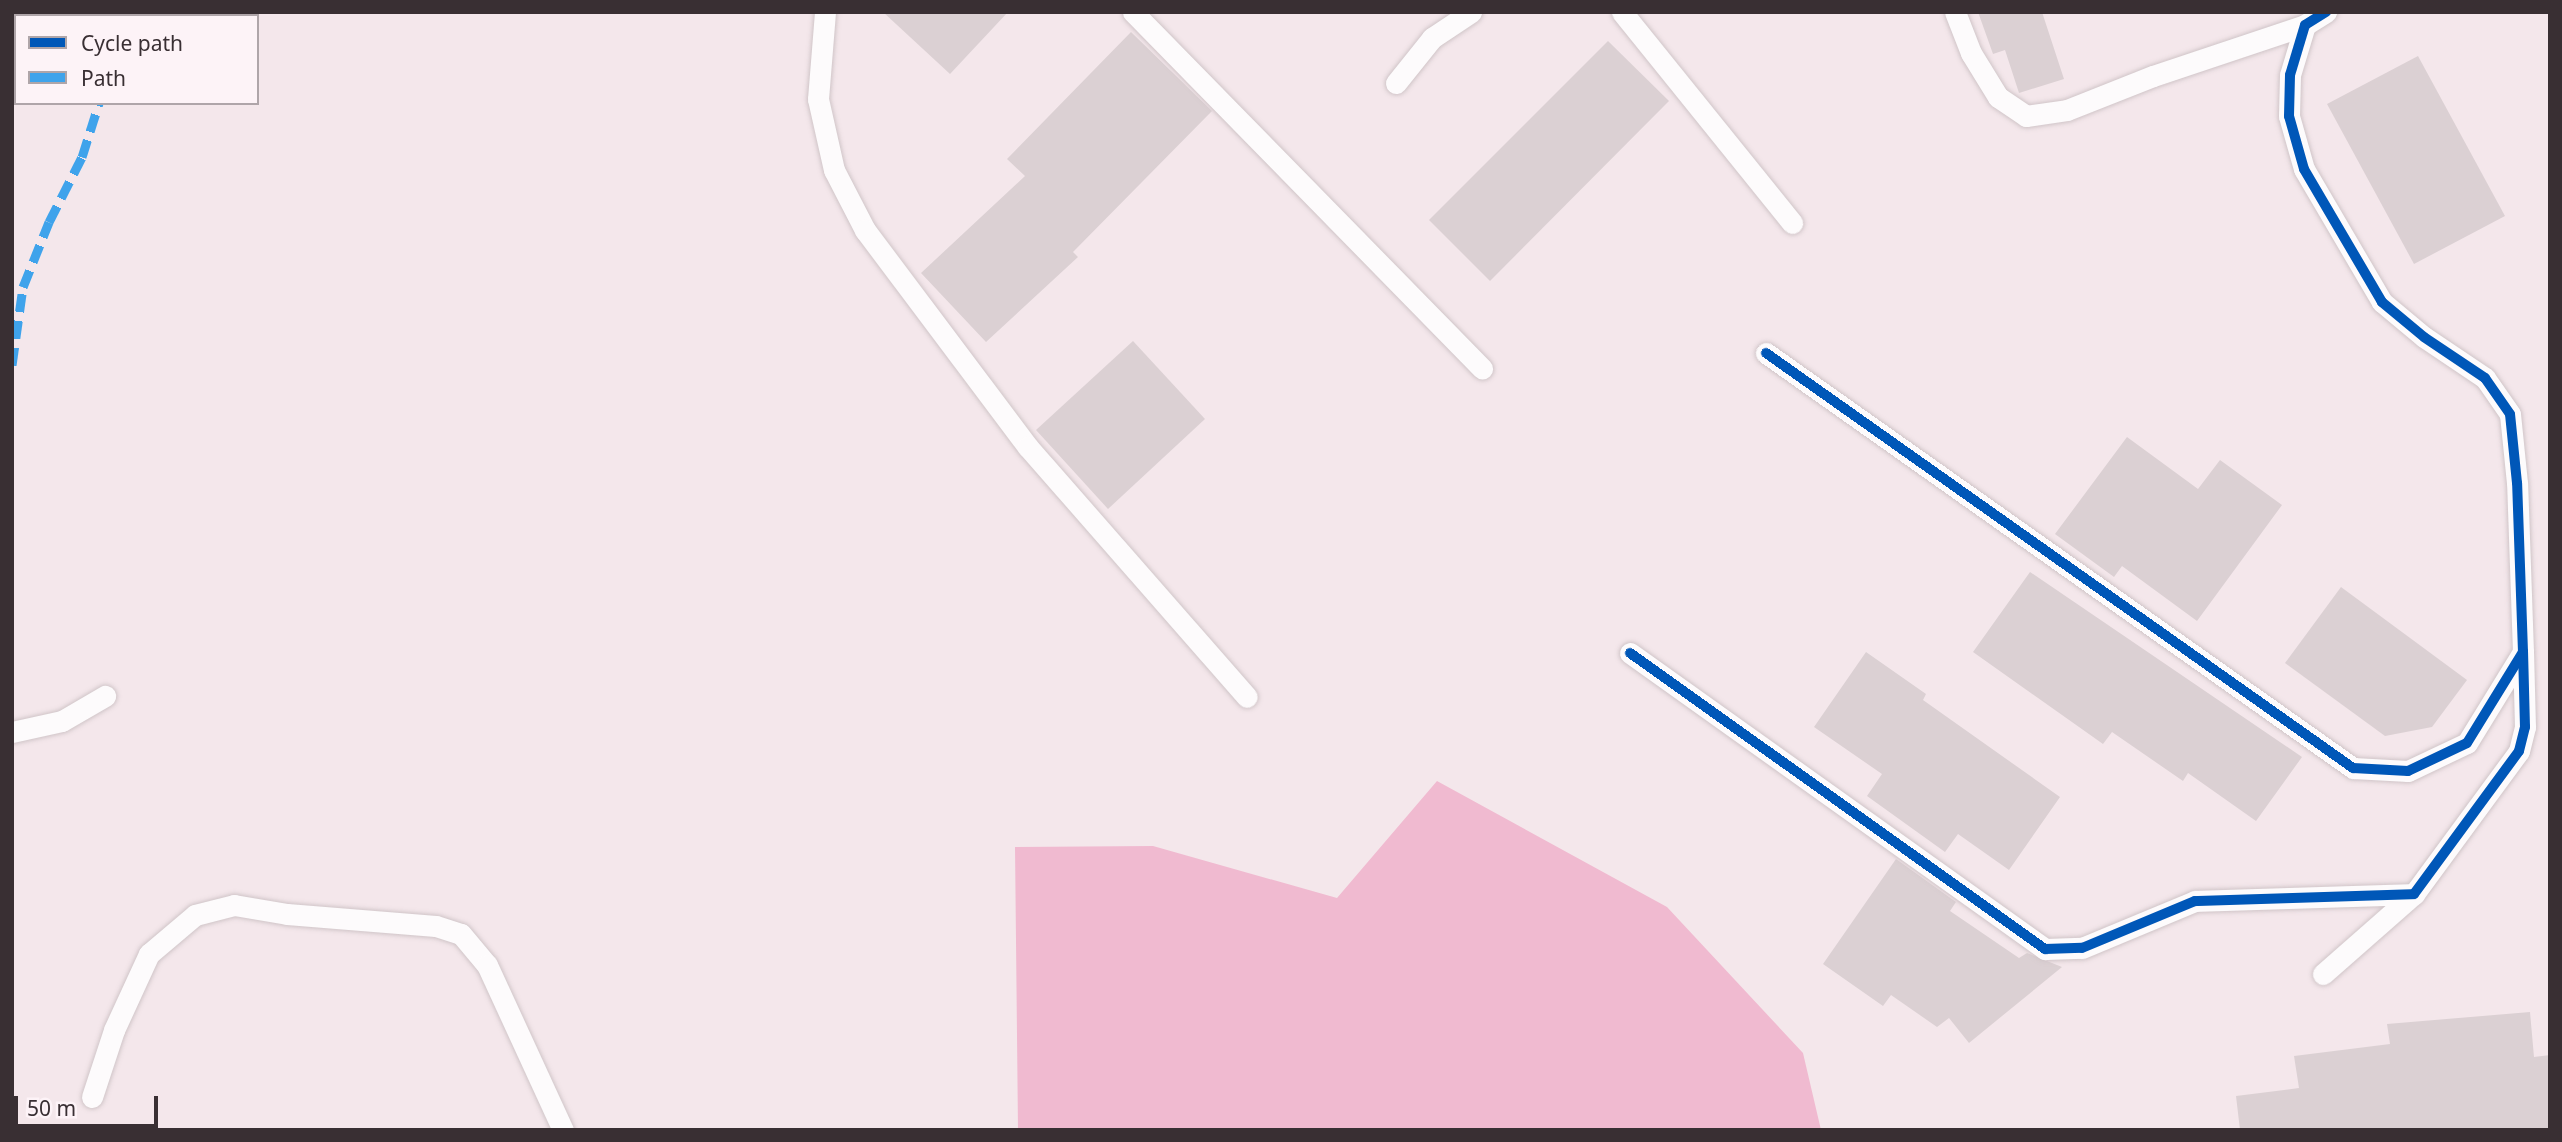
<!DOCTYPE html>
<style>
body{margin:0}
#map{position:relative;width:2562px;height:1142px;overflow:hidden;background:#f4e7eb;font-family:"Noto Sans",sans-serif}
div>[style]{position:absolute}
.forest>*{inset:0;background:#f0bad0}
.building>*{inset:0;background:#dbd0d3}
.roads{filter:drop-shadow(0 0 2px #d0c5c8) drop-shadow(0 0 2px #d0c5c8)}
.minor>*{height:21px;margin:-10.5px;padding:0 10.5px;transform-origin:10.5px;border-radius:10.5px;background:#fdfbfc}
.quiet>*{height:9px;margin-top:-4.5px;transform-origin:0;background:repeating-linear-gradient(90deg,#3fa3eb 0 18px,transparent 0 27px)}
.cycleway>*{height:10px;margin:-5px;padding:0 5px;transform-origin:5px;border-radius:5px;background:#0057b8}
span{translate:-50% -50%;white-space:nowrap;text-align:center;line-height:1.15;-webkit-text-stroke:5px #fdf3f7;paint-order:stroke}
.frame{position:absolute;inset:0;border:14px solid #392f33;pointer-events:none}
.legend{position:absolute;left:14px;top:14px;width:245px;height:91px;box-sizing:border-box;background:#fdf3f7;border:2px solid #afa5a9;margin:0;padding:9px 12px;list-style:none;font-size:21px;color:#392f33}
.legend li{display:flex;align-items:center;gap:14px;height:35px}
.legend b{width:35px;border:2px solid #afa5a9}
.scale{position:absolute;left:14px;top:1096px;width:144px;height:32px;box-sizing:border-box;border:4px solid #392f33;border-top:0;padding-left:9px;font-size:21px;line-height:24px;white-space:nowrap;color:#392f33;-webkit-text-stroke:5px #fdf3f7;paint-order:stroke}
</style>
<div id="map">
<div class="forest">
<i style="clip-path:polygon(1437px 781px,1667px 907px,1803px 1053px,1821px 1130px,1018px 1130px,1015px 847px,1153px 846px,1337px 898px)"></i>
</div>
<div class="building">
<i style="clip-path:polygon(883px 12px,1008px 12px,950px 74px)"></i>
<i style="clip-path:polygon(1978px 12px,2042px 12px,2064px 79px,2019px 93px,2005px 50px,1993px 54px)"></i>
<i style="clip-path:polygon(1131px 32px,1212px 111px,1073px 252px,1078px 257px,986px 342px,921px 273px,1025px 176px,1007px 159px)"></i>
<i style="clip-path:polygon(1608px 41px,1669px 101px,1490px 281px,1429px 220px)"></i>
<i style="clip-path:polygon(2418px 56px,2505px 216px,2414px 264px,2327px 104px)"></i>
<i style="clip-path:polygon(1133px 341px,1205px 419px,1108px 509px,1036px 430px)"></i>
<i style="clip-path:polygon(2127px 437px,2198px 489px,2220px 460px,2282px 505px,2197px 621px,2122px 566px,2114px 577px,2055px 534px)"></i>
<i style="clip-path:polygon(2030px 572px,2302px 757px,2256px 821px,2188px 773px,2183px 781px,2112px 732px,2103px 744px,1973px 652px)"></i>
<i style="clip-path:polygon(2341px 587px,2467px 680px,2432px 727px,2385px 736px,2285px 663px)"></i>
<i style="clip-path:polygon(1866px 652px,1926px 694px,1923px 700px,2060px 797px,2009px 870px,1958px 834px,1945px 852px,1867px 796px,1882px 774px,1814px 727px)"></i>
<i style="clip-path:polygon(1896px 859px,1956px 902px,1950px 911px,2019px 958px,2027px 953px,2062px 967px,1969px 1043px,1949px 1018px,1937px 1027px,1891px 995px,1883px 1006px,1823px 964px)"></i>
<i style="clip-path:polygon(2530px 1012px,2534px 1057px,2550px 1055px,2550px 1130px,2240px 1130px,2236px 1096px,2299px 1088px,2294px 1056px,2390px 1044px,2387px 1024px)"></i>
</div>
<div class="roads">
<div class="minor">
<i style="left:825px;top:12px;width:87px;rotate:94.6deg"></i>
<i style="left:818px;top:99px;width:73px;rotate:77.3deg"></i>
<i style="left:834px;top:170px;width:68px;rotate:62.7deg"></i>
<i style="left:865px;top:230px;width:271px;rotate:53.1deg"></i>
<i style="left:1028px;top:447px;width:332px;rotate:48.8deg"></i>
<i style="left:1133px;top:12px;width:499px;rotate:45.6deg"></i>
<i style="left:1622px;top:12px;width:271px;rotate:51.1deg"></i>
<i style="left:1955px;top:12px;width:44px;rotate:68.7deg"></i>
<i style="left:1971px;top:53px;width:52px;rotate:58.5deg"></i>
<i style="left:1998px;top:97px;width:34px;rotate:34deg"></i>
<i style="left:2026px;top:116px;width:41px;rotate:-8.3deg"></i>
<i style="left:2067px;top:110px;width:92px;rotate:-21.6deg"></i>
<i style="left:2153px;top:76px;width:160px;rotate:-18.5deg"></i>
<i style="left:1396px;top:83px;width:58px;rotate:-51.3deg"></i>
<i style="left:1432px;top:38px;width:47px;rotate:-33.7deg"></i>
<i style="left:1766px;top:353px;width:719px;rotate:35.26deg"></i>
<i style="left:2353px;top:768px;width:55px;rotate:3.1deg"></i>
<i style="left:2408px;top:771px;width:65px;rotate:-25.4deg"></i>
<i style="left:2467px;top:743px;width:107px;rotate:-58.4deg"></i>
<i style="left:2523px;top:652px;width:169px;rotate:-92deg"></i>
<i style="left:2517px;top:483px;width:69px;rotate:-95.8deg"></i>
<i style="left:2510px;top:414px;width:44px;rotate:-124.8deg"></i>
<i style="left:2485px;top:378px;width:73px;rotate:-146.1deg"></i>
<i style="left:2424px;top:337px;width:55px;rotate:-140.2deg"></i>
<i style="left:2382px;top:302px;width:154px;rotate:-120.4deg"></i>
<i style="left:2304px;top:169px;width:55px;rotate:-105.8deg"></i>
<i style="left:2289px;top:116px;width:41px;rotate:-88.6deg"></i>
<i style="left:2290px;top:75px;width:52px;rotate:-73.3deg"></i>
<i style="left:2305px;top:25px;width:25px;rotate:-32deg"></i>
<i style="left:1630px;top:653px;width:510px;rotate:35.5deg"></i>
<i style="left:2045px;top:949px;width:37px;rotate:-2deg"></i>
<i style="left:2082px;top:948px;width:122px;rotate:-22.6deg"></i>
<i style="left:2195px;top:901px;width:219px;rotate:-1.8deg"></i>
<i style="left:2414px;top:894px;width:177px;rotate:-53.7deg"></i>
<i style="left:2519px;top:751px;width:25px;rotate:-76deg"></i>
<i style="left:2525px;top:727px;width:75px;rotate:-91.5deg"></i>
<i style="left:12px;top:732px;width:51px;rotate:-12.4deg"></i>
<i style="left:62px;top:721px;width:50px;rotate:-30.2deg"></i>
<i style="left:2323px;top:974px;width:121px;rotate:-41.3deg"></i>
<i style="left:92px;top:1097px;width:71px;rotate:-71.8deg"></i>
<i style="left:114px;top:1030px;width:84px;rotate:-65.3deg"></i>
<i style="left:149px;top:954px;width:60px;rotate:-40.3deg"></i>
<i style="left:195px;top:915px;width:40px;rotate:-14.4deg"></i>
<i style="left:234px;top:905px;width:54px;rotate:9.6deg"></i>
<i style="left:287px;top:914px;width:149px;rotate:4.6deg"></i>
<i style="left:436px;top:926px;width:26px;rotate:18deg"></i>
<i style="left:461px;top:934px;width:40px;rotate:50deg"></i>
<i style="left:487px;top:965px;width:182px;rotate:65.3deg"></i>
</div>
</div>
<div class="quiet">
<i style="left:97px;top:12px;width:4px;rotate:76deg"></i>
<i style="left:12px;top:365px;width:79px;rotate:-82deg"></i>
<i style="left:23px;top:287px;width:70px;rotate:-68.2deg"></i>
<i style="left:49px;top:222px;width:73px;rotate:-63.1deg"></i>
<i style="left:82px;top:157px;width:57px;rotate:-72.5deg"></i>
</div>
<div class="cycleway">
<i style="left:1766px;top:353px;width:719px;rotate:35.26deg"></i>
<i style="left:2353px;top:768px;width:55px;rotate:3.1deg"></i>
<i style="left:2408px;top:771px;width:65px;rotate:-25.4deg"></i>
<i style="left:2467px;top:743px;width:107px;rotate:-58.4deg"></i>
<i style="left:2523px;top:652px;width:169px;rotate:-92deg"></i>
<i style="left:2517px;top:483px;width:69px;rotate:-95.8deg"></i>
<i style="left:2510px;top:414px;width:44px;rotate:-124.8deg"></i>
<i style="left:2485px;top:378px;width:73px;rotate:-146.1deg"></i>
<i style="left:2424px;top:337px;width:55px;rotate:-140.2deg"></i>
<i style="left:2382px;top:302px;width:154px;rotate:-120.4deg"></i>
<i style="left:2304px;top:169px;width:55px;rotate:-105.8deg"></i>
<i style="left:2289px;top:116px;width:41px;rotate:-88.6deg"></i>
<i style="left:2290px;top:75px;width:52px;rotate:-73.3deg"></i>
<i style="left:2305px;top:25px;width:25px;rotate:-32deg"></i>
<i style="left:1630px;top:653px;width:510px;rotate:35.5deg"></i>
<i style="left:2045px;top:949px;width:37px;rotate:-2deg"></i>
<i style="left:2082px;top:948px;width:122px;rotate:-22.6deg"></i>
<i style="left:2195px;top:901px;width:219px;rotate:-1.8deg"></i>
<i style="left:2414px;top:894px;width:177px;rotate:-53.7deg"></i>
<i style="left:2519px;top:751px;width:25px;rotate:-76deg"></i>
<i style="left:2525px;top:727px;width:75px;rotate:-91.5deg"></i>
</div>
<div class="frame"></div>
<ul class="legend">
<li><b style="height:9px;background:#0057b8"></b>Cycle path</li>
<li><b style="height:9px;background:#3fa3eb"></b>Path</li>
</ul>
<div class="scale">50 m</div>
</div>
